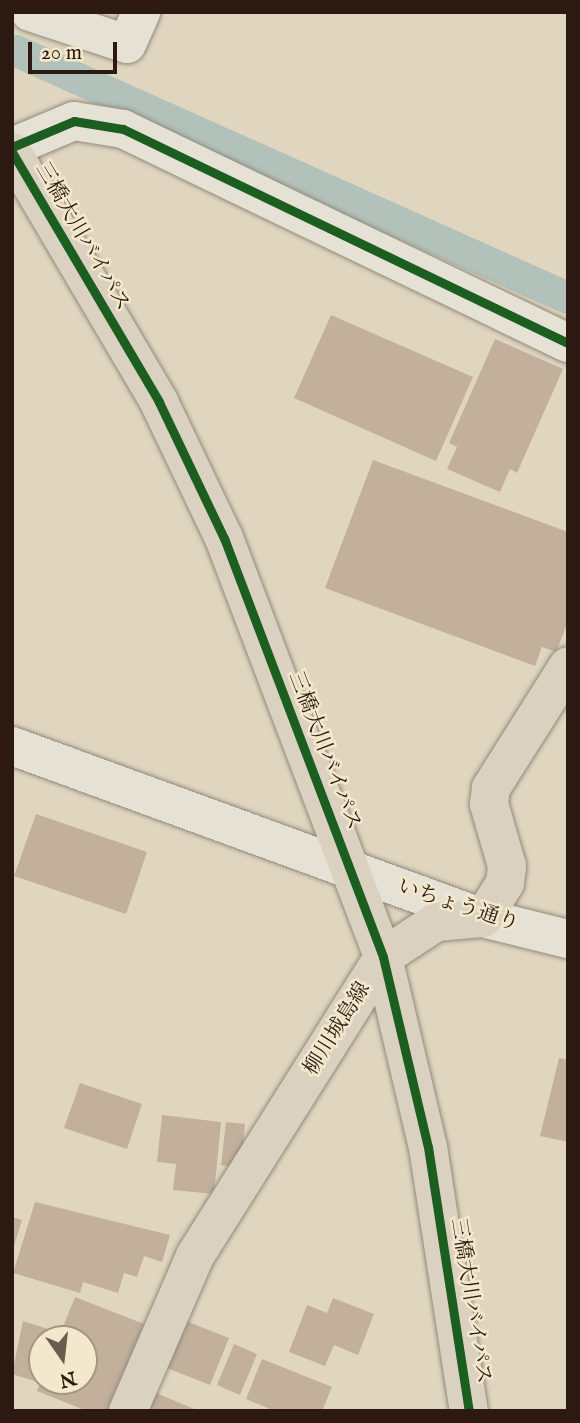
<!DOCTYPE html>
<meta charset="utf-8">
<style>
body{margin:0}
#map{position:relative;width:580px;height:1423px;overflow:hidden;background:#e0d6bf;font-family:"IM FELL English","Noto Serif JP",serif}
div>[style]{position:absolute}
.canal>*{height:32px;margin:-16px;padding:0 16px;transform-origin:16px;border-radius:16px;background:#b2c1ba}
.building>*{inset:0;background:#c2b09d}
.roads{filter:drop-shadow(0 0 2px #918a7c) drop-shadow(0 0 2px #918a7c)}
.minor>*{height:38px;margin:-19px;padding:0 19px;transform-origin:19px;border-radius:19px;background:#e6e1d5}
.major>*{height:38px;margin:-19px;padding:0 19px;transform-origin:19px;border-radius:19px;background:#dad1c0}
.highway>*{height:38px;margin:-19px;padding:0 19px;transform-origin:19px;border-radius:19px;background:#dad1c0}
.cycleway>*{height:9px;margin:-4.5px;padding:0 4.5px;transform-origin:4.5px;border-radius:4.5px;background:#1b5e20}
span{translate:-50% -50%;white-space:nowrap;text-align:center;line-height:1.15;-webkit-text-stroke:5px #f4e8cc;paint-order:stroke}
.street-label{font-size:21px;color:#2c1a12}
.frame{position:absolute;inset:0;border:14px solid #2c1a12;pointer-events:none}
.north{position:absolute;left:28px;top:1325px;width:70px;height:70px;box-sizing:border-box;background:#f4e8cc;border:2px solid #a49682;border-radius:50%;rotate:166deg;font-size:19px;font-weight:700;line-height:28px;text-align:center;color:#2c1a12}
.north::after{content:'';display:block;margin:auto;width:24px;height:32px;background:#6b5c4f;clip-path:polygon(50% 0,100% 100%,50% 72%,0 100%)}
.scale{position:absolute;left:28px;top:42px;width:89px;height:32px;box-sizing:border-box;border:4px solid #2c1a12;border-top:0;padding-left:9px;font-size:21px;line-height:24px;white-space:nowrap;color:#2c1a12;-webkit-text-stroke:5px #f4e8cc;paint-order:stroke}
</style>
<div id="map">
<div class="canal">
<i style="left:16px;top:51px;width:605px;rotate:24.11deg"></i>
</div>
<div class="building">
<i style="clip-path:polygon(331px 315px,473px 377px,436px 461px,294px 398px)"></i>
<i style="clip-path:polygon(495px 339px,563px 369px,517px 473px,510px 469px,500px 492px,447px 469px,457px 447px,449px 443px)"></i>
<i style="clip-path:polygon(373px 460px,568px 532px,568px 622px,556px 652px,542px 647px,535px 666px,325px 588px)"></i>
<i style="clip-path:polygon(36px 814px,147px 852px,126px 914px,14px 876px)"></i>
<i style="clip-path:polygon(559px 1058px,568px 1060px,568px 1142px,540px 1136px)"></i>
<i style="clip-path:polygon(80px 1083px,142px 1104px,127px 1149px,64px 1128px)"></i>
<i style="clip-path:polygon(162px 1115px,221px 1122px,214px 1194px,173px 1190px,176px 1164px,157px 1162px)"></i>
<i style="clip-path:polygon(226px 1122px,245px 1124px,241px 1168px,221px 1165px)"></i>
<i style="clip-path:polygon(35px 1202px,170px 1235px,162px 1262px,144px 1256px,137px 1277px,124px 1273px,118px 1293px,83px 1282px,80px 1293px,13px 1273px)"></i>
<i style="clip-path:polygon(12px 1217px,22px 1220px,13px 1249px,12px 1249px)"></i>
<i style="clip-path:polygon(75px 1297px,144px 1324px,109px 1411px,87px 1411px,37px 1391px,41px 1381px,84px 1381px,84px 1339px,58px 1339px)"></i>
<i style="clip-path:polygon(333px 1298px,374px 1314px,358px 1355px,334px 1345px,325px 1366px,289px 1352px,307px 1305px,327px 1313px)"></i>
<i style="clip-path:polygon(181px 1319px,229px 1338px,210px 1385px,162px 1366px)"></i>
<i style="clip-path:polygon(23px 1321px,54px 1331px,51px 1339px,42px 1339px,38px 1382px,12px 1374px)"></i>
<i style="clip-path:polygon(234px 1344px,257px 1354px,240px 1395px,217px 1385px)"></i>
<i style="clip-path:polygon(262px 1359px,332px 1387px,322px 1411px,275px 1411px,246px 1399px)"></i>
<i style="clip-path:polygon(156px 1393px,199px 1411px,149px 1411px)"></i>
</div>
<div class="roads">
<div class="minor">
<i style="left:30px;top:12px;width:102px;rotate:18.3deg"></i>
<i style="left:127px;top:44px;width:35px;rotate:-66deg"></i>
<i style="left:12px;top:147px;width:67px;rotate:-22.8deg"></i>
<i style="left:74px;top:121px;width:50px;rotate:9.3deg"></i>
<i style="left:123px;top:129px;width:494px;rotate:25.7deg"></i>
<i style="left:12px;top:746px;width:501px;rotate:20.06deg"></i>
<i style="left:483px;top:918px;width:88px;rotate:13.9deg"></i>
</div>
<div class="major">
<i style="left:128px;top:1411px;width:169px;rotate:-66.6deg"></i>
<i style="left:195px;top:1256px;width:353px;rotate:-57.8deg"></i>
<i style="left:383px;top:957px;width:64px;rotate:-33.4deg"></i>
<i style="left:436px;top:922px;width:47px;rotate:-4.9deg"></i>
<i style="left:483px;top:918px;width:41px;rotate:-57.8deg"></i>
<i style="left:505px;top:883px;width:17px;rotate:-83deg"></i>
<i style="left:507px;top:866px;width:65px;rotate:-106.2deg"></i>
<i style="left:489px;top:804px;width:16px;rotate:-83deg"></i>
<i style="left:491px;top:788px;width:144px;rotate:-57.7deg"></i>
</div>
<div class="highway">
<i style="left:12px;top:152px;width:290px;rotate:59.5deg"></i>
<i style="left:159px;top:402px;width:151px;rotate:64.5deg"></i>
<i style="left:224px;top:538px;width:448px;rotate:69.2deg"></i>
<i style="left:383px;top:957px;width:195px;rotate:76.7deg"></i>
<i style="left:428px;top:1147px;width:267px;rotate:81.2deg"></i>
</div>
</div>
<div class="cycleway">
<i style="left:12px;top:147px;width:67px;rotate:-22.8deg"></i>
<i style="left:74px;top:121px;width:50px;rotate:9.3deg"></i>
<i style="left:123px;top:129px;width:494px;rotate:25.7deg"></i>
<i style="left:12px;top:152px;width:290px;rotate:59.5deg"></i>
<i style="left:159px;top:402px;width:151px;rotate:64.5deg"></i>
<i style="left:224px;top:538px;width:448px;rotate:69.2deg"></i>
<i style="left:383px;top:957px;width:195px;rotate:76.7deg"></i>
<i style="left:428px;top:1147px;width:267px;rotate:81.2deg"></i>
</div>
<div class="street-label">
<span style="left:82px;top:237px;rotate:60deg">三橋大川バイパス</span>
<span style="left:324px;top:751px;rotate:69deg">三橋大川バイパス</span>
<span style="left:458px;top:906px;rotate:18deg">いちょう通り</span>
<span style="left:338px;top:1029px;rotate:-58deg">柳川城島線</span>
<span style="left:470px;top:1301px;rotate:81deg">三橋大川バイパス</span>
</div>
<div class="frame"></div>
<div class="north">N</div>
<div class="scale">20 m</div>
</div>
